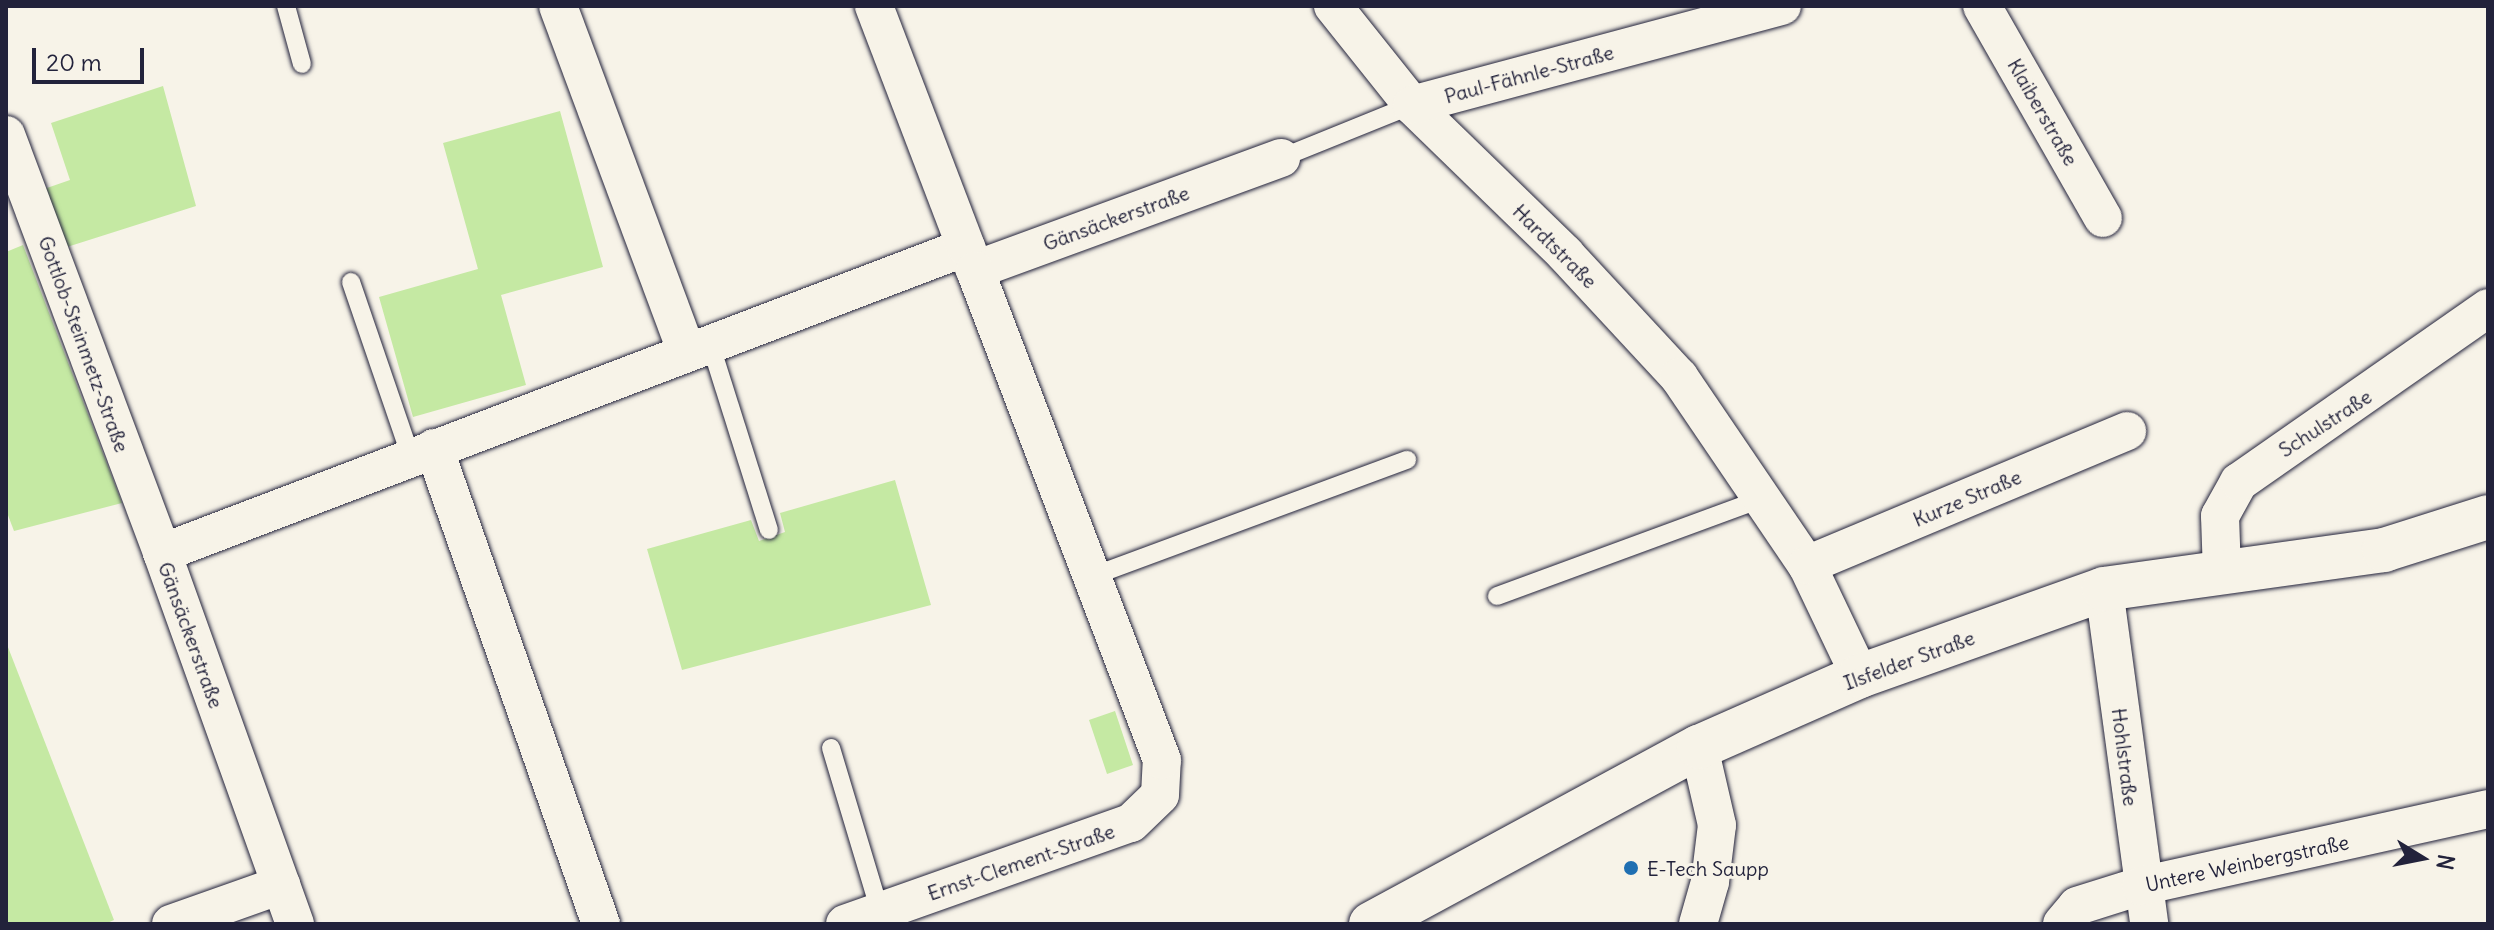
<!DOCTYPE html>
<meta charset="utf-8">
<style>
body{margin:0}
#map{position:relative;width:2494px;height:930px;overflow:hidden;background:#f7f3e8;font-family:Delius,sans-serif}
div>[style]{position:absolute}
.green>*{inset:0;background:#c5e9a3}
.roads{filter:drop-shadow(0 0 2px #22223b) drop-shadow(0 0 2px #22223b)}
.service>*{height:18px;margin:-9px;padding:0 9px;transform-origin:9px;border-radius:9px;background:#f7f3e8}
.minor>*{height:38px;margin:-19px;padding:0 19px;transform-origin:19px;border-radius:19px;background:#f7f3e8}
.secondary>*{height:44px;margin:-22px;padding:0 22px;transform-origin:22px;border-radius:22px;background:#f7f3e8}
.dots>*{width:22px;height:22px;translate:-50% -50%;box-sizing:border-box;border:4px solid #f7f3e8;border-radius:50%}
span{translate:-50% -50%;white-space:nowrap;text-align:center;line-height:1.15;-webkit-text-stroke:6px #f7f3e8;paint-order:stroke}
.street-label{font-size:20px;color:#22223b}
.poi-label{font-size:20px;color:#22223b}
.left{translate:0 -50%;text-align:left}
.frame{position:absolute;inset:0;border:8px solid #22223b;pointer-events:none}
.north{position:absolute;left:2382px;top:818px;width:80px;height:80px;-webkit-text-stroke:6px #f7f3e8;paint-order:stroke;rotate:100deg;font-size:22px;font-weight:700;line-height:32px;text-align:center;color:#22223b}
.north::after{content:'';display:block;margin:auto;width:28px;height:36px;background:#22223b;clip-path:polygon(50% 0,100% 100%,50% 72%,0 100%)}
.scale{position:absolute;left:32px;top:48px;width:112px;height:36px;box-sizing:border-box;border:4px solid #22223b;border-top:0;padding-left:10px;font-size:24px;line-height:28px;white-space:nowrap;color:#22223b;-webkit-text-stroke:6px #f7f3e8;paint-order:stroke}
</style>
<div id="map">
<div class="green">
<i style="clip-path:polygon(163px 86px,196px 206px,67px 247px,44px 189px,70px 180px,51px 123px)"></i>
<i style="clip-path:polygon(560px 111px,603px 267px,501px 295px,526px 385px,413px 417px,379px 297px,478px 269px,443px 143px)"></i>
<i style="clip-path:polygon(23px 245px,122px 503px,14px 531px,6px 510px,6px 252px)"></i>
<i style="clip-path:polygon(895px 480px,931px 605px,682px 670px,647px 549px,751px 520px,759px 541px,785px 532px,780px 513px)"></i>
<i style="clip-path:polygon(6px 642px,114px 920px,105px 924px,6px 924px)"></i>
<i style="clip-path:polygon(1115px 711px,1133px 765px,1107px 774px,1089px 720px)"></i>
</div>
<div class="roads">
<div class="service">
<i style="left:286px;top:6px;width:60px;rotate:74.6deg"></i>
<i style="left:1281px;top:158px;width:141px;rotate:-22deg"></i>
<i style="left:351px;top:282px;width:185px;rotate:71.1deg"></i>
<i style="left:710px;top:343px;width:196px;rotate:72.5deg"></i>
<i style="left:1093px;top:576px;width:335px;rotate:-20.3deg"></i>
<i style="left:1497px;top:596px;width:284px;rotate:-20.2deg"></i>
<i style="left:831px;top:748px;width:170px;rotate:73.3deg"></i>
</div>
<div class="minor">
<i style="left:558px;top:6px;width:370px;rotate:69.6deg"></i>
<i style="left:1333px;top:6px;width:127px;rotate:51.4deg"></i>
<i style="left:1412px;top:105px;width:214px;rotate:44.2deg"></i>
<i style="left:1565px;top:254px;width:168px;rotate:47.2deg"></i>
<i style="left:1679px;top:377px;width:227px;rotate:55.8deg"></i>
<i style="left:1807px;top:565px;width:123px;rotate:64.5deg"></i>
<i style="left:1982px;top:6px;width:244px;rotate:60.3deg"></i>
<i style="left:1412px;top:105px;width:383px;rotate:-15deg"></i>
<i style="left:6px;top:135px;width:446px;rotate:69.5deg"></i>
<i style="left:966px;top:247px;width:25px;rotate:69deg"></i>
<i style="left:975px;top:270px;width:326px;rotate:-20.1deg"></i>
<i style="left:434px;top:448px;width:504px;rotate:70.67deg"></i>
<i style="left:1807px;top:565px;width:347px;rotate:-22.7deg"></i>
<i style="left:2222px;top:573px;width:57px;rotate:-92deg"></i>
<i style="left:2220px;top:516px;width:39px;rotate:-61deg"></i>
<i style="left:2239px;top:482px;width:304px;rotate:-34.9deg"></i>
<i style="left:2104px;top:589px;width:338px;rotate:82.3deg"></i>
<i style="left:171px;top:924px;width:117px;rotate:-19.5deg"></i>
<i style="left:295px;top:924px;width:394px;rotate:-109.7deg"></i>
<i style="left:162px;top:553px;width:860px;rotate:-20.84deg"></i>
<i style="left:966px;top:247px;width:258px;rotate:-110.9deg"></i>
<i style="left:845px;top:924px;width:303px;rotate:-19.5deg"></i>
<i style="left:1131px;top:823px;width:40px;rotate:-44deg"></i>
<i style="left:1160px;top:795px;width:35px;rotate:-87deg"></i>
<i style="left:1162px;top:760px;width:524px;rotate:-110.89deg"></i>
<i style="left:1698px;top:924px;width:44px;rotate:-74.1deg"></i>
<i style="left:1710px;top:882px;width:57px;rotate:-83deg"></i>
<i style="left:1717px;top:825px;width:80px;rotate:-103deg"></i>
<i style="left:2062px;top:924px;width:23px;rotate:-50deg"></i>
<i style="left:2077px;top:906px;width:67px;rotate:-17.4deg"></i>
<i style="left:2141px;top:886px;width:355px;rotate:-12.5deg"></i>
</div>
<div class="secondary">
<i style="left:1371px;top:924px;width:373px;rotate:-28.4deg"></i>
<i style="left:1699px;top:747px;width:176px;rotate:-23.8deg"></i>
<i style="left:1860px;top:676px;width:259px;rotate:-19.6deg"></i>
<i style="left:2104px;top:589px;width:283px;rotate:-7.9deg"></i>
<i style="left:2384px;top:550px;width:109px;rotate:-17.6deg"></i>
</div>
</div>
<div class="dots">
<i style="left:1631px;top:868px;background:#1f6fb2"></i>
</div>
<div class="street-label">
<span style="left:1529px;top:74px;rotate:-15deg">Paul-Fähnle-Straße</span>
<span style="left:2043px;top:112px;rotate:60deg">Klaiberstraße</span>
<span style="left:1116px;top:218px;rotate:-20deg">Gänsäckerstraße</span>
<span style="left:1555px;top:246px;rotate:45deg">Hardtstraße</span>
<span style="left:84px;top:344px;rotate:70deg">Gottlob-Steinmetz-Straße</span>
<span style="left:2325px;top:423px;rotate:-33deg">Schulstraße</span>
<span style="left:1967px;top:498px;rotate:-23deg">Kurze Straße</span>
<span style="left:191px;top:635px;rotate:70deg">Gänsäckerstraße</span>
<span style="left:1909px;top:660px;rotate:-20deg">Ilsfelder Straße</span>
<span style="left:2125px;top:757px;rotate:83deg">Hohlstraße</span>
<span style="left:1021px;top:862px;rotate:-19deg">Ernst-Clement-Straße</span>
<span style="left:2247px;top:863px;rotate:-12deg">Untere Weinbergstraße</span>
</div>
<div class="poi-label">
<span class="left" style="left:1647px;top:868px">E-Tech Saupp</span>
</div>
<div class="frame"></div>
<div class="north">N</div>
<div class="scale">20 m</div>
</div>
